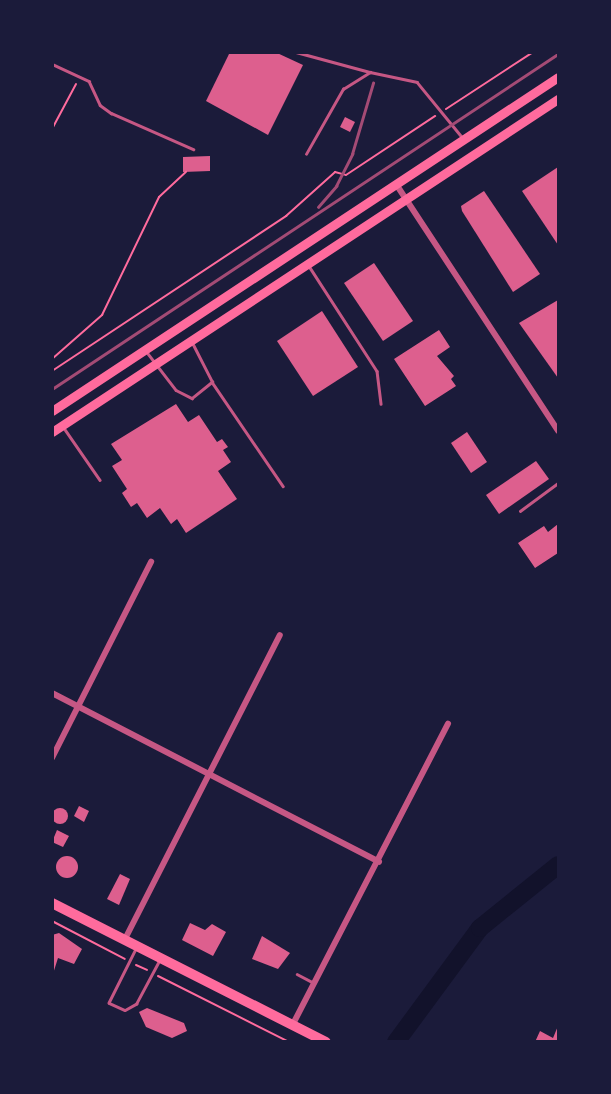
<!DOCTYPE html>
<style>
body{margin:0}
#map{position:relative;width:611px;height:1094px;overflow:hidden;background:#1b1b3a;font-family:"Varela Round",sans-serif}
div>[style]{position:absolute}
.river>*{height:18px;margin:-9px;padding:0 9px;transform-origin:9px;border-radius:9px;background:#12122b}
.building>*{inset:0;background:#dd5f8e}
.round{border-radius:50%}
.path>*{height:2px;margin:-1px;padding:0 1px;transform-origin:1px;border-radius:1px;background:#ff6b9d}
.service>*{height:2.5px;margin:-1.25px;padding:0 1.25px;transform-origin:1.25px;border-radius:1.25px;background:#c65784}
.minor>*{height:6px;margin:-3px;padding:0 3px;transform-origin:3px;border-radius:3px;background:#c65784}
.secondary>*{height:9px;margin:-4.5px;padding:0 4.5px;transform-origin:4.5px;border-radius:4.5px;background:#ff6b9d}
.primary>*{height:10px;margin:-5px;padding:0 5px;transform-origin:5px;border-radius:5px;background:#ff6b9d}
.rail>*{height:2.5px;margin:-1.25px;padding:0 1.25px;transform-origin:1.25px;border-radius:1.25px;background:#a44b75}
span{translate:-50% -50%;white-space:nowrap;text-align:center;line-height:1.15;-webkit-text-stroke:7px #1b1b3a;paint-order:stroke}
.frame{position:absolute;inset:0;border:54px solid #1b1b3a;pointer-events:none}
</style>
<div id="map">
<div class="river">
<i style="left:396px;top:1042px;width:142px;rotate:-53.6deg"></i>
<i style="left:480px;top:928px;width:100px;rotate:-38.9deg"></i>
</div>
<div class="building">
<i style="clip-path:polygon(230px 52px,275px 52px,303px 65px,268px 135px,206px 101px)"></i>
<i style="clip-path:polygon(345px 117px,355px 122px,350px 132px,340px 127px)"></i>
<i style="clip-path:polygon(210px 156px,210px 171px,183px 172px,183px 157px)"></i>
<i style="clip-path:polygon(558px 167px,558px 245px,522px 191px)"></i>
<i style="clip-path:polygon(484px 191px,540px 274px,513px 292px,462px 211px,461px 206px)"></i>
<i style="clip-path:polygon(374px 263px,413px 321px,383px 341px,344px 283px)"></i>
<i style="clip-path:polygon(558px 300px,558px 378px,519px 323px)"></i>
<i style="clip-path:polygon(322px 311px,358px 367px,313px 396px,277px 341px)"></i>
<i style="clip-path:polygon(439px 330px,450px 347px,437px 356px,454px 376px,451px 379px,456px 386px,425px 406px,394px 359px)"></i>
<i style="clip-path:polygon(176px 404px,188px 422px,199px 415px,217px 442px,222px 439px,228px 447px,223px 450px,231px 462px,218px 471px,237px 499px,186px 533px,177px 519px,171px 524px,160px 508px,147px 518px,137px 503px,131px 507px,122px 493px,127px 489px,112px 466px,122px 460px,111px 444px)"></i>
<i style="clip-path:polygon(467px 432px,487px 462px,471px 473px,451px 443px)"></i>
<i style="clip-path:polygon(536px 461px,549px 479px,499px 514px,486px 495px)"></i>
<i style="clip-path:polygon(558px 524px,558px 553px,535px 568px,518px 543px,544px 526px,548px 532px)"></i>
<i style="clip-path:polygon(79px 806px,89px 811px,84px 822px,74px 816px)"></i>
<i class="round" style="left:52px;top:808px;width:16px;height:16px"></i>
<i style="clip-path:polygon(57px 830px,69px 836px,63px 847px,52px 842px)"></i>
<i class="round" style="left:56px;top:856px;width:22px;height:22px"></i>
<i style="clip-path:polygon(120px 874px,130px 879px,119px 905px,107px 899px)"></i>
<i style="clip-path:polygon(190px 923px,205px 930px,212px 924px,226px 932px,213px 956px,182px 940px)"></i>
<i style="clip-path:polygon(59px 933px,82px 949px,74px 964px,58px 958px,52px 977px,52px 935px)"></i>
<i style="clip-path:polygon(262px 936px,290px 953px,278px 969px,252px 959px)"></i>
<i style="clip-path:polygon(147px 1008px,184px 1023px,187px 1031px,172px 1038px,146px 1027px,139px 1012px)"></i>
<i style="clip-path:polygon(558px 1026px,558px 1042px,535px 1042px,540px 1031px,553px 1038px)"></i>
</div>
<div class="path">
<i style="left:446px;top:109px;width:104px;rotate:-33.2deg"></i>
<i style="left:52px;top:129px;width:51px;rotate:-61.9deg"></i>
<i style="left:52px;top:359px;width:67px;rotate:-41.3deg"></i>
<i style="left:102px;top:315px;width:131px;rotate:-64.2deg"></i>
<i style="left:159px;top:197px;width:37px;rotate:-43deg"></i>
<i style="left:52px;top:371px;width:281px;rotate:-33.5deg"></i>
<i style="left:286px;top:216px;width:66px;rotate:-41.9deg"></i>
<i style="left:335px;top:172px;width:11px;rotate:15deg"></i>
<i style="left:346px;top:175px;width:107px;rotate:-33.5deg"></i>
<i style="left:52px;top:921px;width:82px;rotate:27.5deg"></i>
<i style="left:136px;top:965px;width:12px;rotate:24deg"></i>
<i style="left:158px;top:976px;width:147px;rotate:26.7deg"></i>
</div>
<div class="service">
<i style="left:296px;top:52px;width:77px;rotate:15.1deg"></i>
<i style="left:52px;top:64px;width:41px;rotate:24.7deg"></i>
<i style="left:89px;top:81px;width:26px;rotate:65deg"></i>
<i style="left:100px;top:105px;width:14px;rotate:36deg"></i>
<i style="left:111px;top:113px;width:90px;rotate:23.7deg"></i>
<i style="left:306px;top:154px;width:75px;rotate:-60.4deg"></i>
<i style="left:343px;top:89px;width:32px;rotate:-32deg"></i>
<i style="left:370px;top:72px;width:48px;rotate:12deg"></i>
<i style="left:417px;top:82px;width:71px;rotate:50.7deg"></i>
<i style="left:309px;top:266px;width:125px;rotate:57.1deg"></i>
<i style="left:377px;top:371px;width:33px;rotate:83deg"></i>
<i style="left:146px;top:351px;width:49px;rotate:52.4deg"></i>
<i style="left:176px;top:390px;width:18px;rotate:27deg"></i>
<i style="left:192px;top:398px;width:26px;rotate:-39deg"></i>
<i style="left:212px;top:382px;width:44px;rotate:-117.1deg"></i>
<i style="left:212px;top:382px;width:126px;rotate:55.7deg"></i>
<i style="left:64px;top:428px;width:63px;rotate:55.3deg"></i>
<i style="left:520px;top:511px;width:47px;rotate:-36.4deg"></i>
<i style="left:52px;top:849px;width:3px;rotate:90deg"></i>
<i style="left:136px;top:949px;width:60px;rotate:116.6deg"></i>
<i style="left:109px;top:1003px;width:17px;rotate:24deg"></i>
<i style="left:125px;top:1010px;width:13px;rotate:-29deg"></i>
<i style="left:136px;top:1004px;width:51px;rotate:-61.9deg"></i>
<i style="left:297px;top:974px;width:17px;rotate:28deg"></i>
</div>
<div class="minor">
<i style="left:396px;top:184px;width:295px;rotate:56.7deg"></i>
<i style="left:52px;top:693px;width:368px;rotate:27.3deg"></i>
<i style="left:52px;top:758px;width:220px;rotate:-63.2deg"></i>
<i style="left:125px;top:939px;width:341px;rotate:-63deg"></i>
<i style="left:293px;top:1024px;width:338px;rotate:-62.7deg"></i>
</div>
<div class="secondary">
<i style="left:52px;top:411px;width:606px;rotate:-33.43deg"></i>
<i style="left:52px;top:432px;width:606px;rotate:-33.35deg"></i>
</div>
<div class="primary">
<i style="left:52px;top:903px;width:307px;rotate:26.9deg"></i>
</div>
<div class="rail">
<i style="left:318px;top:207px;width:28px;rotate:-49deg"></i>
<i style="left:336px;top:186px;width:36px;rotate:-63deg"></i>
<i style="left:352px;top:154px;width:74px;rotate:-73.5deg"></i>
<i style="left:52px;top:389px;width:607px;rotate:-33.51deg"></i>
</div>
<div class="frame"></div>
</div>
